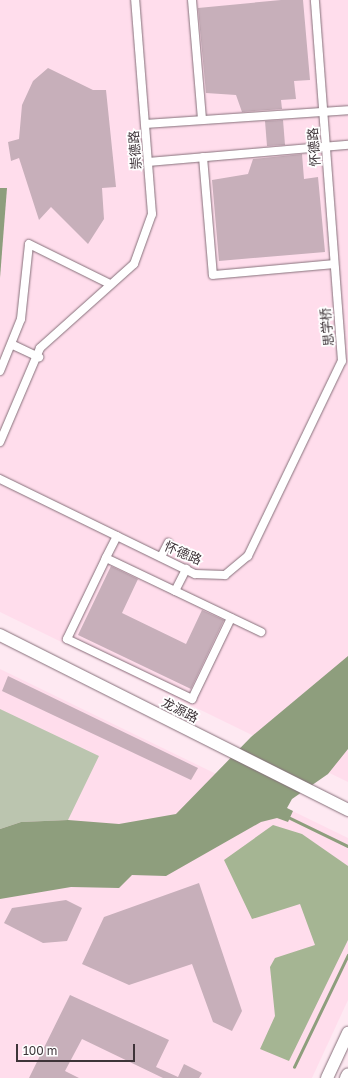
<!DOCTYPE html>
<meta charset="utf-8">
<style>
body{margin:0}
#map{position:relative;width:348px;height:1078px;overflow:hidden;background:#fee9f2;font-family:"Golos Text","Noto Sans SC",sans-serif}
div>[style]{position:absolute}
.built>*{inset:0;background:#ffddec}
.green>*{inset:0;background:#bbc5af}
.forest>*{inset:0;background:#a5b593}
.water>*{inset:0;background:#8e9e7d}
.stream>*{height:2.5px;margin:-1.25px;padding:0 1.25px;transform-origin:1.25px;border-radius:1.25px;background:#8e9e7d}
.building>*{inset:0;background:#c7afba}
.roads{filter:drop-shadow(0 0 1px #86707a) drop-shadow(0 0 1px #86707a)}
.minor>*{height:8px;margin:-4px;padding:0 4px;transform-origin:4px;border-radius:4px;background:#fff}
.secondary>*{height:12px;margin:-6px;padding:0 6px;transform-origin:6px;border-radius:6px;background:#fff}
span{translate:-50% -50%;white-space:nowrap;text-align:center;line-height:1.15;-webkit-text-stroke:3.5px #fff;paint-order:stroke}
.street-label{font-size:13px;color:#3e3439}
.scale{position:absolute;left:16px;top:1044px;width:119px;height:18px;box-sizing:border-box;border:2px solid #3e3439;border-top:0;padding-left:5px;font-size:12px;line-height:14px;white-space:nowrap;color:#3e3439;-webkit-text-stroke:3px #fff;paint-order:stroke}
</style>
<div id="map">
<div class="built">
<i style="clip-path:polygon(0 0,348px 0,348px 782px,0 612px)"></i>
<i style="clip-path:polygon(0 669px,348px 838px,348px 1000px,312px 1078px,0 1078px)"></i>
</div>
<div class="green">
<i style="clip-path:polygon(0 709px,99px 756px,68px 820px,21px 822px,0 829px)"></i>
</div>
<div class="forest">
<i style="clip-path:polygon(273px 825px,302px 834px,348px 866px,348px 940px,289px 1061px,260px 1049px,275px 1016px,270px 967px,275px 958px,315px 945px,300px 904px,252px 919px,224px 860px)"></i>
</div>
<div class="water">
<i style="clip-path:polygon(0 188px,7px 188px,0 278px)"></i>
<i style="clip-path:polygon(348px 656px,348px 749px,328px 774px,292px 799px,287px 808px,293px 811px,288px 822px,277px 818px,261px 822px,166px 876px,132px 875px,119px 888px,71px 887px,0 899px,0 829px,21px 822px,68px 820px,119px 824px,176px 814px,251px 737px)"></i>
</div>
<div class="stream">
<i style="left:290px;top:818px;width:64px;rotate:25.8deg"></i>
<i style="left:294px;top:1067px;width:124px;rotate:-64.3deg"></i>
</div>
<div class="building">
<i style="clip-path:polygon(281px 0,303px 0,310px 80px,294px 81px,296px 99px,281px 100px,282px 109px,242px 112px,236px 95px,206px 93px,198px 8px)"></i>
<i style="clip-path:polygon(48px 68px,93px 90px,106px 90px,116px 187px,102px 188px,104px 219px,88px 244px,51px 207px,39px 220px,19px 158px,11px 161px,8px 142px,19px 139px,22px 105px,33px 81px)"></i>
<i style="clip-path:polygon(283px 120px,285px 145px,267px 146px,265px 121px)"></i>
<i style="clip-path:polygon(302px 154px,304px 179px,318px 177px,325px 252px,219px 261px,212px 180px,248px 174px,253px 159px)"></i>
<i style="clip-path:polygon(111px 566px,138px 579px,122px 613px,186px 644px,202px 610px,224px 620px,191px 689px,78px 635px)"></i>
<i style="clip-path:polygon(8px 676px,198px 768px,191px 780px,2px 691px)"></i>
<i style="clip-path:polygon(199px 883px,242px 1011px,232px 1031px,213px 1022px,192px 964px,129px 985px,82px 964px,104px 917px)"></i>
<i style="clip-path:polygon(66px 900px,82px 908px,67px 941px,43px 943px,4px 923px,12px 908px)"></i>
<i style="clip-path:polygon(70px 995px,169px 1040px,156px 1067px,178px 1077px,184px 1064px,202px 1073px,199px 1078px,163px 1078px,82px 1039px,65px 1071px,79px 1078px,29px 1078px)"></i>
</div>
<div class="roads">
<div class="minor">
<i style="left:192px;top:0;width:120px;rotate:85.2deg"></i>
<i style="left:145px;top:124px;width:203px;rotate:-3.9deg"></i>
<i style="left:203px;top:157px;width:118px;rotate:85.2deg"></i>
<i style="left:213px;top:275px;width:121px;rotate:-5.2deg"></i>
<i style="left:148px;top:162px;width:201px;rotate:-4.9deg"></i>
<i style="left:13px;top:345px;width:29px;rotate:25deg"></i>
<i style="left:0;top:371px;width:56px;rotate:-68deg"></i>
<i style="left:21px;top:319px;width:75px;rotate:-83.9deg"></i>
<i style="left:29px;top:244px;width:90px;rotate:26.3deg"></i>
<i style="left:0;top:442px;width:102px;rotate:-66.9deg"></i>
<i style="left:40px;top:348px;width:126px;rotate:-41.8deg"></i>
<i style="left:134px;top:264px;width:53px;rotate:-70.2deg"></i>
<i style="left:152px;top:214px;width:215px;rotate:-94.5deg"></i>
<i style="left:0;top:479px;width:217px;rotate:26deg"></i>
<i style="left:195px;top:574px;width:30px;rotate:2deg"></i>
<i style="left:225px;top:575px;width:30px;rotate:-40deg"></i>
<i style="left:248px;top:556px;width:216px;rotate:-64.3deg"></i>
<i style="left:342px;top:361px;width:362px;rotate:-94.3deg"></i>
<i style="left:117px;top:536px;width:25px;rotate:117deg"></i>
<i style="left:106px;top:558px;width:172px;rotate:25.5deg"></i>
<i style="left:161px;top:557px;width:16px;rotate:-63deg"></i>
<i style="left:106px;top:558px;width:90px;rotate:115.7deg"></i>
<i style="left:67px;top:639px;width:139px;rotate:25.6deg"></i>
<i style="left:192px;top:699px;width:90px;rotate:-64.3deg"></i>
<i style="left:175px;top:591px;width:25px;rotate:-63deg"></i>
</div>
<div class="secondary">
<i style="left:0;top:635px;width:390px;rotate:26.7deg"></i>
<i style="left:327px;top:1078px;width:50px;rotate:-65deg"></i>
<i style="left:346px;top:1078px;width:4px;rotate:-63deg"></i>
</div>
</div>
<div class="street-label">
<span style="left:314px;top:147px;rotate:-94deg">怀德路</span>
<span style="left:135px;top:150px;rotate:-94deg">崇德路</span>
<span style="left:327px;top:327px;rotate:-95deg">思学桥</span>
<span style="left:183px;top:553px;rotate:23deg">怀德路</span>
<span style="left:180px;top:710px;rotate:27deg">龙源路</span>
</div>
<div class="scale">100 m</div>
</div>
